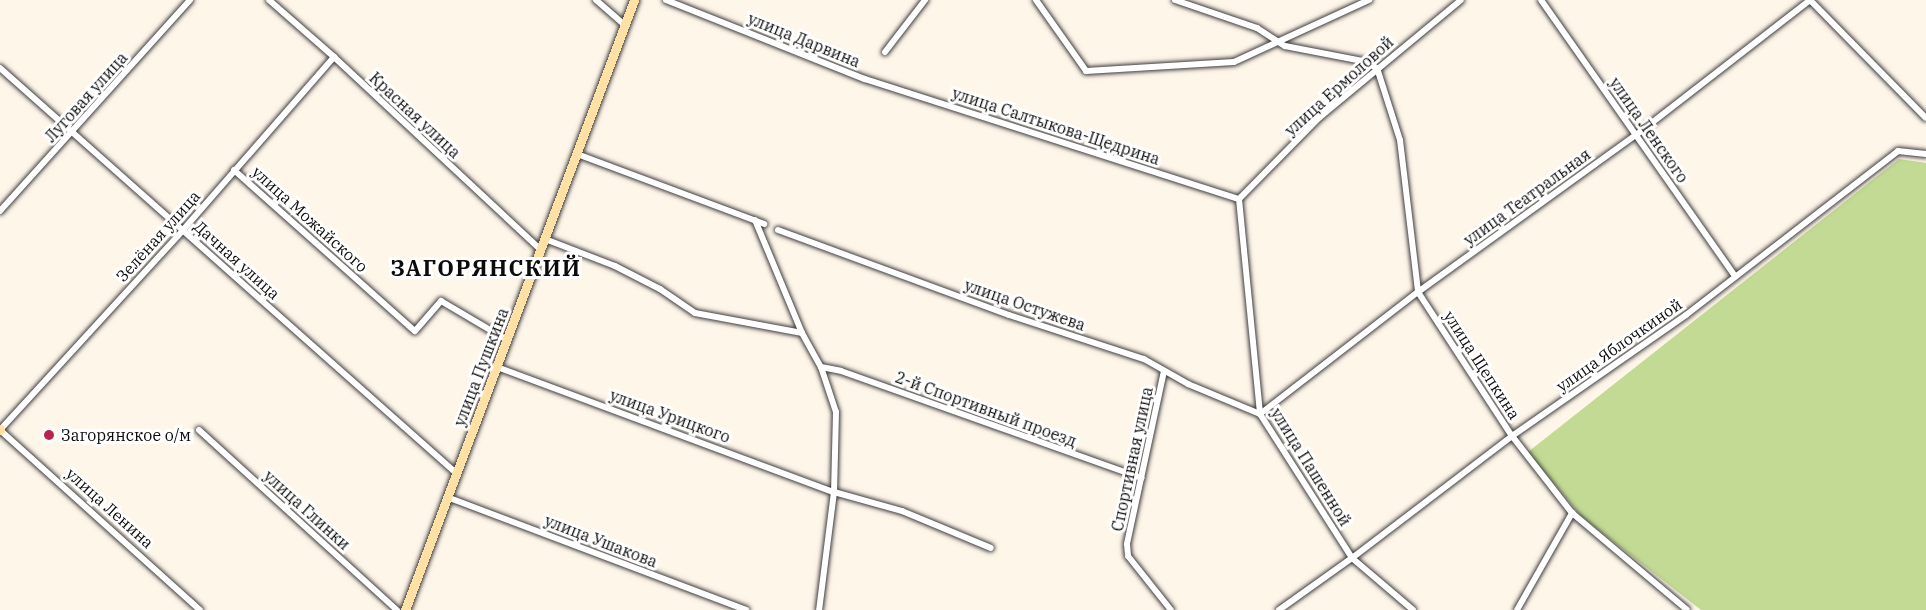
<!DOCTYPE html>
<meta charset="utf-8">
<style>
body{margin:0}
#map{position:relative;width:1926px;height:610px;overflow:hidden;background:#fff6ea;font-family:"IBM Plex Serif",serif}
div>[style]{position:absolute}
.forest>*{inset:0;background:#c2da93}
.roads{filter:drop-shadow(0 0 2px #3e3e3e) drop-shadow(0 0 2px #3e3e3e)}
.street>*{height:6px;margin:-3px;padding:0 3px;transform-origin:3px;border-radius:3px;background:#fff}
.secondary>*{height:9px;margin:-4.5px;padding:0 4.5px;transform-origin:4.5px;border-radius:4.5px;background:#ffe1a5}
.dots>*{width:16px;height:16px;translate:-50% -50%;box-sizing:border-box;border:3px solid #fff;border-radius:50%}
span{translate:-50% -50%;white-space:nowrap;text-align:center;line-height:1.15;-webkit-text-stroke:6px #fff;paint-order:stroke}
.street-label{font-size:16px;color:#0b0b0b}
.poi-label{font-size:16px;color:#0b0b0b}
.left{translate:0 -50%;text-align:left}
.district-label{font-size:22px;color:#0b0b0b;font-weight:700;letter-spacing:1.5px}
</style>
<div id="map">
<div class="forest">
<i style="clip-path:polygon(1899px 159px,1926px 163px,1926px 610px,1701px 610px,1582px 517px,1528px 452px)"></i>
</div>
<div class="roads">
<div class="street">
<i style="left:269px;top:0;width:86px;rotate:41.2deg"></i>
<i style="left:334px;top:57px;width:283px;rotate:43deg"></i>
<i style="left:596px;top:0;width:38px;rotate:41deg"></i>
<i style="left:666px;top:0;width:214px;rotate:21.7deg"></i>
<i style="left:865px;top:79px;width:393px;rotate:17.8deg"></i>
<i style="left:1036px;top:0;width:87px;rotate:54.8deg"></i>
<i style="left:1086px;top:71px;width:148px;rotate:-3.5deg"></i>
<i style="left:1234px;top:62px;width:149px;rotate:-24.7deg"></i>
<i style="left:1175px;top:0;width:87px;rotate:18.9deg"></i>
<i style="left:1257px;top:28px;width:33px;rotate:33deg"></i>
<i style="left:1285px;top:46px;width:79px;rotate:10.9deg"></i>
<i style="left:1363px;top:61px;width:16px;rotate:27deg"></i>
<i style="left:1541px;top:0;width:337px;rotate:54.9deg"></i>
<i style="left:1810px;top:0;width:165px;rotate:45.5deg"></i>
<i style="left:885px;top:52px;width:66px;rotate:-52.4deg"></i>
<i style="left:0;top:68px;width:610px;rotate:41.61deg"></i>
<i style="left:1377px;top:68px;width:76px;rotate:72.3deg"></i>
<i style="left:1400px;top:140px;width:153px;rotate:83.2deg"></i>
<i style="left:1418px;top:292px;width:172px;rotate:56.9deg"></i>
<i style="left:1512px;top:436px;width:98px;rotate:52.1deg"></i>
<i style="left:1572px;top:513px;width:150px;rotate:40.1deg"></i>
<i style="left:577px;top:154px;width:200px;rotate:20.5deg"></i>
<i style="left:234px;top:170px;width:242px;rotate:41.7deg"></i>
<i style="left:415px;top:331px;width:40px;rotate:-49deg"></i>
<i style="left:441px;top:301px;width:77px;rotate:30.6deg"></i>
<i style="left:1239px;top:199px;width:216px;rotate:84.4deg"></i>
<i style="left:1260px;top:414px;width:171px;rotate:57.4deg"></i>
<i style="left:1352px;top:558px;width:80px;rotate:40.4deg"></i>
<i style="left:1239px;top:199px;width:115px;rotate:-45.4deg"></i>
<i style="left:1320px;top:117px;width:183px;rotate:-39.7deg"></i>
<i style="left:0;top:211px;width:284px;rotate:-48deg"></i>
<i style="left:755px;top:220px;width:122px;rotate:67.4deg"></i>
<i style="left:802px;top:333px;width:39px;rotate:61deg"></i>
<i style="left:821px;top:367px;width:47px;rotate:71.6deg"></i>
<i style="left:836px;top:412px;width:80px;rotate:91.4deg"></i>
<i style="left:834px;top:492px;width:119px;rotate:97.2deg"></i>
<i style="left:778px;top:230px;width:246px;rotate:20.2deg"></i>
<i style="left:1009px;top:315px;width:142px;rotate:18.1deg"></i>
<i style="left:1144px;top:359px;width:51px;rotate:29.6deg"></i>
<i style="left:1188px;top:384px;width:78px;rotate:22.6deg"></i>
<i style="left:1260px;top:414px;width:200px;rotate:-37.7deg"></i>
<i style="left:1418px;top:292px;width:269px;rotate:-35.8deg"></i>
<i style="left:1636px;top:135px;width:220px;rotate:-37.8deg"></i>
<i style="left:545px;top:239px;width:75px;rotate:21.1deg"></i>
<i style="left:615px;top:266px;width:51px;rotate:27.1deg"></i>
<i style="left:660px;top:289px;width:42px;rotate:34.4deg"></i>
<i style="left:695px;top:313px;width:109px;rotate:10.6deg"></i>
<i style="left:497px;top:367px;width:359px;rotate:20.4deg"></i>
<i style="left:834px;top:492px;width:71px;rotate:15.6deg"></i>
<i style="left:902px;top:511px;width:96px;rotate:22.6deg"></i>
<i style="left:821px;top:367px;width:20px;rotate:11deg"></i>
<i style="left:841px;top:371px;width:319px;rotate:19.6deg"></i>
<i style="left:1164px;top:371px;width:177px;rotate:102.1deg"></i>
<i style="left:1127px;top:544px;width:12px;rotate:85deg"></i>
<i style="left:1128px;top:556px;width:69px;rotate:51.5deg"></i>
<i style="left:0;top:430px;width:271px;rotate:-47.5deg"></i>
<i style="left:183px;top:230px;width:230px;rotate:-48.9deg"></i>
<i style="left:0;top:430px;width:269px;rotate:42deg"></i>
<i style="left:199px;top:430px;width:268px;rotate:42.3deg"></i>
<i style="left:447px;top:497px;width:320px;rotate:20.7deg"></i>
<i style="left:1279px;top:610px;width:90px;rotate:-35.5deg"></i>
<i style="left:1352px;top:558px;width:201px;rotate:-37.3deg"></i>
<i style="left:1512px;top:436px;width:212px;rotate:-34.8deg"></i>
<i style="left:1686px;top:315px;width:268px;rotate:-37.7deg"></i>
<i style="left:1898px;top:151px;width:28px;rotate:6deg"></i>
<i style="left:1517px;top:610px;width:112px;rotate:-60.4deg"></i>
</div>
<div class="secondary">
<i style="left:0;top:429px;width:1px;rotate:90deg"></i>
<i style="left:405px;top:610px;width:652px;rotate:-69.42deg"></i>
</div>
</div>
<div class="dots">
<i style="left:49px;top:435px;background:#bc234c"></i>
</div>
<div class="street-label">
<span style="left:804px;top:40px;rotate:22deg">улица Дарвина</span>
<span style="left:1339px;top:86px;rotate:-42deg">улица Ермоловой</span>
<span style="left:86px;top:97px;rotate:-48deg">Луговая улица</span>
<span style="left:415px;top:115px;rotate:43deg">Красная улица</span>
<span style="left:1056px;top:126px;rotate:18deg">улица Салтыкова-Щедрина</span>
<span style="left:1649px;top:130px;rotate:55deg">улица Ленского</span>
<span style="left:1527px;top:197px;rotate:-36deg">улица Театральная</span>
<span style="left:310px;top:219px;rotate:42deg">улица Можайского</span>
<span style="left:158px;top:236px;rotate:-48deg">Зелёная улица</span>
<span style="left:237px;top:260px;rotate:42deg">Дачная улица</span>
<span style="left:1025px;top:305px;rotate:19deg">улица Остужева</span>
<span style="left:1619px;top:345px;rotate:-35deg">улица Яблочкиной</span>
<span style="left:1482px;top:365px;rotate:57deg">улица Щепкина</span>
<span style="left:481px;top:367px;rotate:-69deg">улица Пушкина</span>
<span style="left:986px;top:409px;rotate:20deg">2-й Спортивный проезд</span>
<span style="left:670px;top:416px;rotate:20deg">улица Урицкого</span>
<span style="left:1132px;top:459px;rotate:-78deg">Спортивная улица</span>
<span style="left:1311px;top:467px;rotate:58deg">улица Пашенной</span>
<span style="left:110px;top:508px;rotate:42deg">улица Ленина</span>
<span style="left:307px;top:510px;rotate:42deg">улица Глинки</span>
<span style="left:601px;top:541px;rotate:21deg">улица Ушакова</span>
</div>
<div class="poi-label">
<span class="left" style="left:61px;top:435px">Загорянское о/м</span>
</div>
<div class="district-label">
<span style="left:486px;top:268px">ЗАГОРЯНСКИЙ</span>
</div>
</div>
